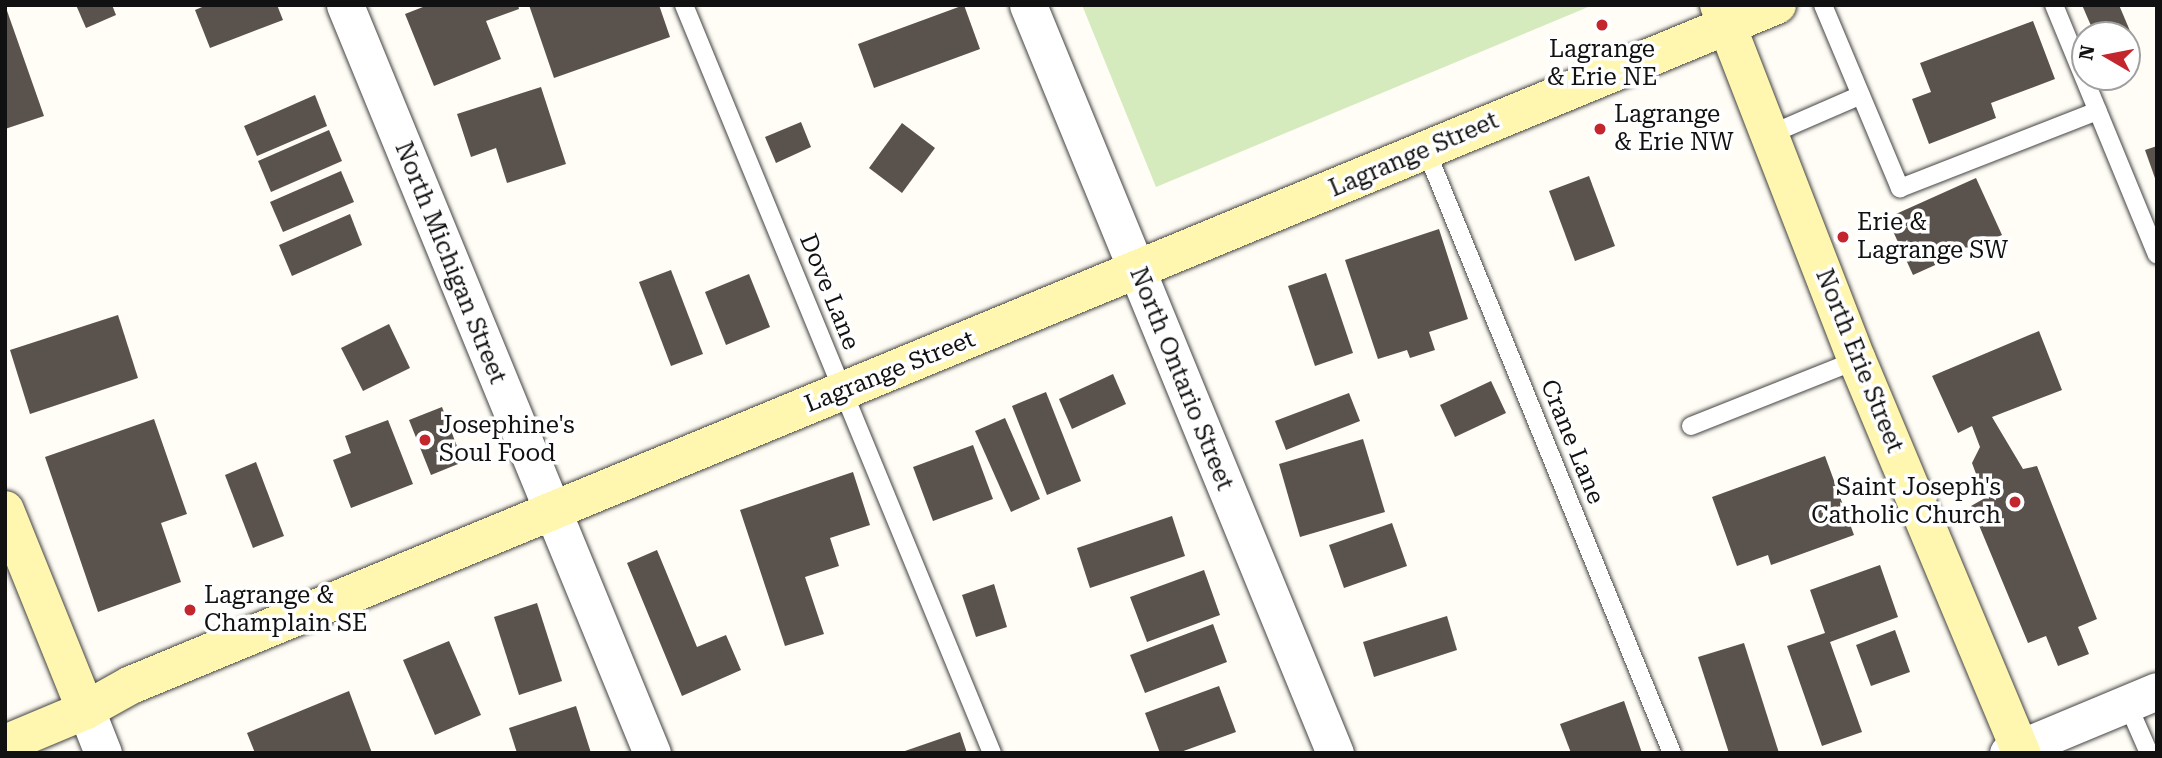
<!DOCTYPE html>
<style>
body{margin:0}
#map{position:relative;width:2162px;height:758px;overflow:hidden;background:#fffdf5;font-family:"Roboto Serif",serif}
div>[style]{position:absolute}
.green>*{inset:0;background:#d5ebbd}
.building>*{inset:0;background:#5a524d}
.roads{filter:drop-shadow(0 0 2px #444) drop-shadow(0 0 2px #444)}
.lane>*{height:18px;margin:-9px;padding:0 9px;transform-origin:9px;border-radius:9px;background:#fff}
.street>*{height:37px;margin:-18.5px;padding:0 18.5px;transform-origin:18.5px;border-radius:18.5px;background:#fff}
.secondary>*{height:38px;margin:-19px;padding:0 19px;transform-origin:19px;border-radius:19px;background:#fff6b0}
.dots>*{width:19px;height:19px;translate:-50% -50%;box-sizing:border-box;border:4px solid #fff;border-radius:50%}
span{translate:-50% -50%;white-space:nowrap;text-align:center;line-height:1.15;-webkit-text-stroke:7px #fff;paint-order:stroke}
.poi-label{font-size:24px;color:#111}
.left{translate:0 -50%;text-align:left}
.right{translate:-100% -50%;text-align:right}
.street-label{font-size:24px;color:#111}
.frame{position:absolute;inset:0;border:7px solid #111;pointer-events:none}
.north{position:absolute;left:2071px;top:21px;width:70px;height:70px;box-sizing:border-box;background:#fff;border:2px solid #a0a0a0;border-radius:50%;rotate:280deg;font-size:19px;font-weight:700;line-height:28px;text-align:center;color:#111}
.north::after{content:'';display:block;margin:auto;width:24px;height:32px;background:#c4262e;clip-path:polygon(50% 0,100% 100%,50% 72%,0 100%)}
</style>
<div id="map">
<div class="green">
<i style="clip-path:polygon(1082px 5px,1593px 5px,1156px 187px)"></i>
</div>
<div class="building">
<i style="clip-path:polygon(5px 5px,44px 116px,5px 129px)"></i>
<i style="clip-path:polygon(76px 5px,112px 5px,116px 15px,86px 28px)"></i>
<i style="clip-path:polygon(207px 5px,277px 5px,283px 20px,210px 48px,195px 10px)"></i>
<i style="clip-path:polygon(428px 5px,518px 5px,519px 9px,486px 21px,501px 59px,434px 86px,405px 14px)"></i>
<i style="clip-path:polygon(529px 5px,659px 5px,670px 37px,554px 78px)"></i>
<i style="clip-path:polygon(964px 5px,980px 49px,874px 88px,858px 44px)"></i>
<i style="clip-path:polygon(2082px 5px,2119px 5px,2133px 38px,2095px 35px)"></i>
<i style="clip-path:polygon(2033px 21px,2055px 79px,1991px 103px,1996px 118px,1929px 144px,1912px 99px,1931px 92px,1920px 63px)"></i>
<i style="clip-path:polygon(541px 87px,566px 164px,507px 183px,496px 148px,471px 157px,457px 114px)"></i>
<i style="clip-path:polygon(315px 95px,327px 126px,257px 156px,244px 126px)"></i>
<i style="clip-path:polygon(801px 122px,811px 147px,776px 163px,765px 137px)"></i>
<i style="clip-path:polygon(902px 123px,935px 148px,902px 193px,869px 168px)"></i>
<i style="clip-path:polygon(329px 130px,342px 161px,271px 192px,258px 161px)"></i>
<i style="clip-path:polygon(2157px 146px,2157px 180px,2156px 181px,2145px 150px)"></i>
<i style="clip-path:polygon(341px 171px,354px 202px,283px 232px,270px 202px)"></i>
<i style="clip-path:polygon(1589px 176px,1615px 246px,1575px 261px,1549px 191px)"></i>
<i style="clip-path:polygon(1976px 178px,2002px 235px,1913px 275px,1887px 218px)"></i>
<i style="clip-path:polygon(350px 214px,362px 245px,292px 276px,279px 245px)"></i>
<i style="clip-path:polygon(1439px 229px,1468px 319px,1429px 332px,1435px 350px,1410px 358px,1407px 350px,1378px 359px,1345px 260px)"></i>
<i style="clip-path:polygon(671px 270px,703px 354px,671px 366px,639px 282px)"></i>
<i style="clip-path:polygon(1326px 273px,1353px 353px,1315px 366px,1288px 286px)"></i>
<i style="clip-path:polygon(749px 274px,770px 327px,726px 345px,705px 292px)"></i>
<i style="clip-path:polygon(118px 315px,138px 378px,30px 414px,10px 350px)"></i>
<i style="clip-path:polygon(389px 324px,410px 368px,363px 391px,341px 348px)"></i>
<i style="clip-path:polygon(2039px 331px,2062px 390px,1992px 417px,2023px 469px,2037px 466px,2097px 619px,2078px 627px,2089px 654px,2058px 666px,2046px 636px,2028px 643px,1971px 506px,1985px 498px,1972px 463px,1980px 447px,1972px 426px,1958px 433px,1932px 376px)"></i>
<i style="clip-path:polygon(1113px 374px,1126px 404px,1072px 429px,1059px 399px)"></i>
<i style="clip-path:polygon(1491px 381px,1506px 413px,1455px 437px,1440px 405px)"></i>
<i style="clip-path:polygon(1046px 392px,1081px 481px,1047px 495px,1012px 406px)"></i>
<i style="clip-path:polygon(1349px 393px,1360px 421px,1286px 450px,1275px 421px)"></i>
<i style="clip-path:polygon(442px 407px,463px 462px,431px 475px,409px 420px)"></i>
<i style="clip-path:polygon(1005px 418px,1040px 499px,1011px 512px,975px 431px)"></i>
<i style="clip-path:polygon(154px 419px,187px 514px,161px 523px,181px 582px,98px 612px,45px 457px)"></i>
<i style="clip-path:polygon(388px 420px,413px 484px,351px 508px,333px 460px,351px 453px,345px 436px)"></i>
<i style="clip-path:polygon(1363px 439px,1385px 512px,1300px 537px,1279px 464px)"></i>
<i style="clip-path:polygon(973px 445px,993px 499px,933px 521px,913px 467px)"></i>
<i style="clip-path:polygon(1825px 456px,1854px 535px,1771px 565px,1768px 555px,1737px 566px,1712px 497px)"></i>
<i style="clip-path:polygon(256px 462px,284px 536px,253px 548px,225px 475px)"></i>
<i style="clip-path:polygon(853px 472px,870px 525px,830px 538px,839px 566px,805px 577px,824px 634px,785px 646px,740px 510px)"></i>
<i style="clip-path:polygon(1172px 516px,1185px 556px,1090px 588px,1077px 548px)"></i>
<i style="clip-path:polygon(1392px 523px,1407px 566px,1344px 588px,1329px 545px)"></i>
<i style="clip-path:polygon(657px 550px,697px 647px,726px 635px,741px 670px,682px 696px,627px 563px)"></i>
<i style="clip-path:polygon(1880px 565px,1898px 617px,1830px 642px,1862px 732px,1822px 746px,1787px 646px,1825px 633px,1810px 590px)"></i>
<i style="clip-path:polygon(1204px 570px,1220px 615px,1147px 642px,1130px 597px)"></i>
<i style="clip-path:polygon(994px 584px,1007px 627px,976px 637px,962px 595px)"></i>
<i style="clip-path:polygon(537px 603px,562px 681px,519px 695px,494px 617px)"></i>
<i style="clip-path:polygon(1447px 616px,1457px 650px,1374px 677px,1363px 642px)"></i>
<i style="clip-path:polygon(1213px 624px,1227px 662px,1145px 693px,1130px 655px)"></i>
<i style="clip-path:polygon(1895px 630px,1910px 672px,1871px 686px,1856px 645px)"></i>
<i style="clip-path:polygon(449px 641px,481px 715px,435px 735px,403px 660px)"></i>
<i style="clip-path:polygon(1744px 643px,1779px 753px,1729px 753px,1698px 657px)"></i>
<i style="clip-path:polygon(1219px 686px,1236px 732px,1178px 753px,1160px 753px,1145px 713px)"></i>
<i style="clip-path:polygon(349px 691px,372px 753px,255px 753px,247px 733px)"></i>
<i style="clip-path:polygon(1624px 701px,1642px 753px,1571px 753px,1560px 724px)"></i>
<i style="clip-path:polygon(576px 706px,591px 753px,517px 753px,509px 728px)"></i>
<i style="clip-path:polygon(960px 732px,967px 753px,902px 753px,902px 752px)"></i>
</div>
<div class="roads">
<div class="lane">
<i style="left:684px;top:5px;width:809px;rotate:67.62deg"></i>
<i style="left:1823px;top:5px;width:199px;rotate:67.2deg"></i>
<i style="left:1900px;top:188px;width:212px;rotate:-21.3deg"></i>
<i style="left:2054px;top:5px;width:270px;rotate:67.6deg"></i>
<i style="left:1769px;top:135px;width:100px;rotate:-23.5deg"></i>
<i style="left:1426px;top:150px;width:651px;rotate:67.81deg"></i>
<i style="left:1691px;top:426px;width:179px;rotate:-21.7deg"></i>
<i style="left:2127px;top:703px;width:55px;rotate:66.3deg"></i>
</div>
<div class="street">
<i style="left:345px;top:5px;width:809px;rotate:67.69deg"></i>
<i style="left:1028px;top:5px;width:809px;rotate:67.69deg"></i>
<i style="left:86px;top:710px;width:46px;rotate:68.4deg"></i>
<i style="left:2008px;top:753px;width:161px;rotate:-22.6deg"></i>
</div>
<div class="secondary">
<i style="left:1719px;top:5px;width:381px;rotate:68.8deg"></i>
<i style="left:1857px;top:360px;width:426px;rotate:67.3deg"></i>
<i style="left:5px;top:510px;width:216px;rotate:68deg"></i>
<i style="left:5px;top:744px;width:88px;rotate:-22.8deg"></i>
<i style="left:86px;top:710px;width:51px;rotate:-29.1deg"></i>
<i style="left:131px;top:685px;width:1781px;rotate:-22.45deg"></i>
</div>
</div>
<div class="dots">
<i style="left:1602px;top:25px;background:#c4262e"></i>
<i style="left:1600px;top:129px;background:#c4262e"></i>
<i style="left:1843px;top:237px;background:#c4262e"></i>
<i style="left:425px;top:440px;background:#c4262e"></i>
<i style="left:2015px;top:502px;background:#c4262e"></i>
<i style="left:190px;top:610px;background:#c4262e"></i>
</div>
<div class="poi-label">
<span style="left:1602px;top:64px">Lagrange<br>&amp; Erie NE</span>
<span class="left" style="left:1614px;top:129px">Lagrange<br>&amp; Erie NW</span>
<span class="left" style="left:1857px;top:237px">Erie &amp;<br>Lagrange SW</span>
<span class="left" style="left:439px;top:440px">Josephine's<br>Soul Food</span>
<span class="right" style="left:2001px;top:502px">Saint Joseph's<br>Catholic Church</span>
<span class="left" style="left:204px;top:610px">Lagrange &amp;<br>Champlain SE</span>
</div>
<div class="street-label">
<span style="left:1414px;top:155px;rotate:-23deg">Lagrange Street</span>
<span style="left:450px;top:263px;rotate:68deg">North Michigan Street</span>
<span style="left:829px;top:292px;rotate:68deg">Dove Lane</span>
<span style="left:1859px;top:361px;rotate:68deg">North Erie Street</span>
<span style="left:890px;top:372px;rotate:-22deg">Lagrange Street</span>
<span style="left:1181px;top:379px;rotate:68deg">North Ontario Street</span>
<span style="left:1572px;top:442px;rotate:68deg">Crane Lane</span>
</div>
<div class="frame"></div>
<div class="north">N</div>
</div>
